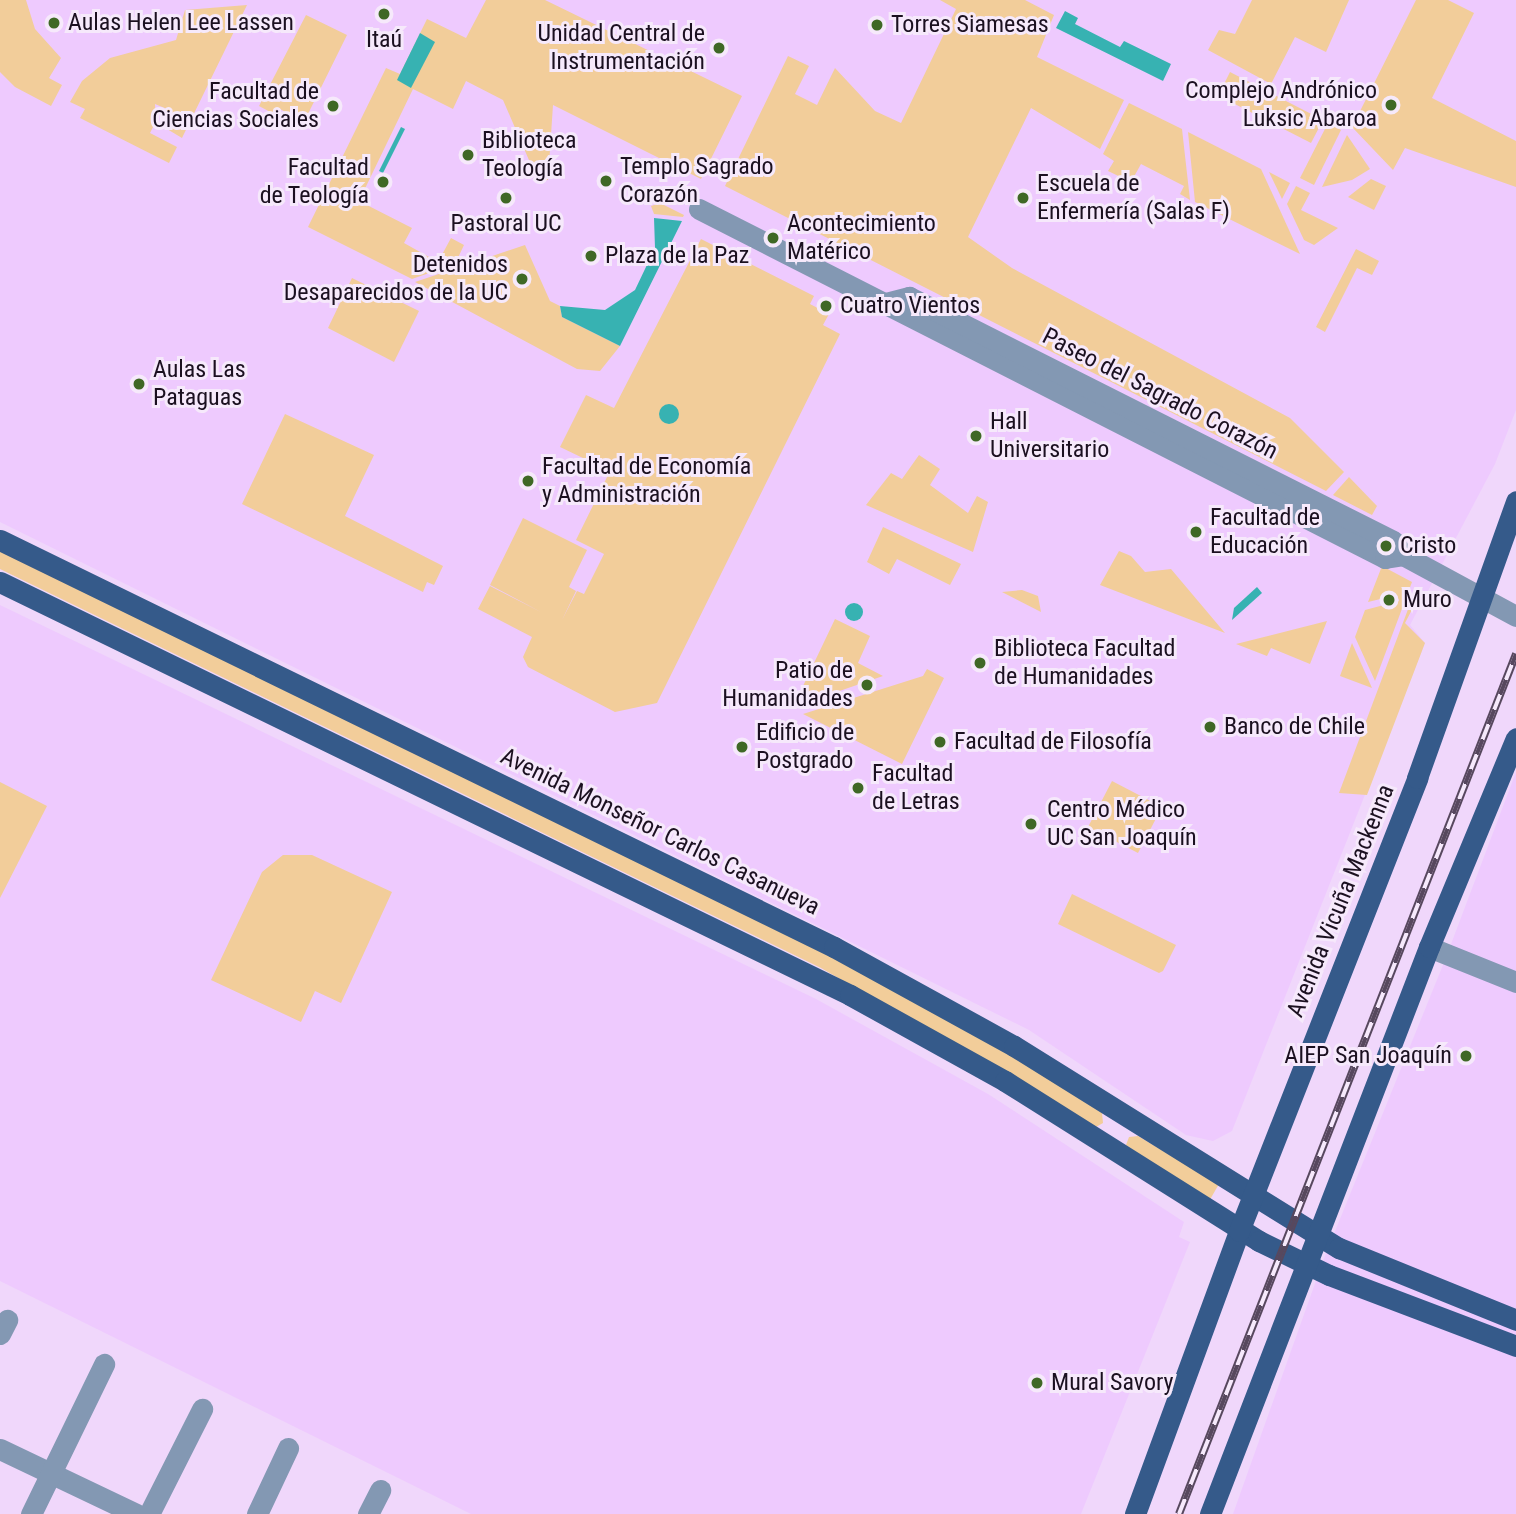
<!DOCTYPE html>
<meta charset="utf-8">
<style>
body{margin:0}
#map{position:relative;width:1516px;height:1514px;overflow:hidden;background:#f0d7fb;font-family:"Roboto Condensed",sans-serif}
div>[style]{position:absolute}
.built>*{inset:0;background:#eecafe}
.green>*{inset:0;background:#f2cd9a}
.water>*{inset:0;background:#37b2b2}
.round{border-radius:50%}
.minor>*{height:21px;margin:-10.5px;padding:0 10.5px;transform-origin:10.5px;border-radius:10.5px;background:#8398b3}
.major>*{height:21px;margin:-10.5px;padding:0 10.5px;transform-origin:10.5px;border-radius:10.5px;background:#355a8a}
.rail>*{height:8px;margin-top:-4px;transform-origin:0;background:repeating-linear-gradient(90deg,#f6e9fb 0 16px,#57485e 0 32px);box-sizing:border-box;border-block:2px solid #57485e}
.dots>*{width:19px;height:19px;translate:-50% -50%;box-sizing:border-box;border:4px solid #f6e9fb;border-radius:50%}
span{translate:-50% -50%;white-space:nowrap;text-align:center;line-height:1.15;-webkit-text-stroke:6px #f6e9fb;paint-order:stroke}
.poi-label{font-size:24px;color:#1b1020}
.left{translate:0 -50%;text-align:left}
.right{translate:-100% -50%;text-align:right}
.street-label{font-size:24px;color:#1b1020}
</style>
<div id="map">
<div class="built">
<i style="clip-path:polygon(0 0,1516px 0,1516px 410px,1495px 464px,1410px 625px,1425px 643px,1232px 1131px,1213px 1141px,1186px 1135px,1029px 1030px,0 522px)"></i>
<i style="clip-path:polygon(0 605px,816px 999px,988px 1094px,1184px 1222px,1179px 1237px,1190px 1242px,1081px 1514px,471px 1514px,0 1281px)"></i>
<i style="clip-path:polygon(1516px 772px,1516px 1514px,1233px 1514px,1323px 1261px,1445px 960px)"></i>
</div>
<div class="green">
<i style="clip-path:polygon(0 0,26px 0,35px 29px,61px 58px,49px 78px,62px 85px,51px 106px,15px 87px,0 72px)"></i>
<i style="clip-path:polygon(486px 0,545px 0,742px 96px,701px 179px,553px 105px,548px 180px,538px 181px,503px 100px,466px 81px,453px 109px,413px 89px,359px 201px,412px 228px,404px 243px,438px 262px,451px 238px,464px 245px,455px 264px,412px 279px,308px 227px,386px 68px,400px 74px,427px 19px,466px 38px)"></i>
<i style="clip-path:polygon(940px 0,1025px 0,1050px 13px,1054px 15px,1037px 57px,1124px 100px,1100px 149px,1031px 108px,968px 237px,1012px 268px,1290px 418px,1344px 472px,1326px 491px,725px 186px,788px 56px,809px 66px,795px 94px,817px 105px,835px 68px,875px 111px,901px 123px,956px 9px)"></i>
<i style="clip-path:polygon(1252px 0,1349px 0,1326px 52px,1295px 37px,1271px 84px,1208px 50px,1219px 30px,1235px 34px)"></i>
<i style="clip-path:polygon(1416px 0,1448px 0,1474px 13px,1432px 98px,1516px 141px,1516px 187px,1405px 148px,1393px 170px,1352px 127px)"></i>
<i style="clip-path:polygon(247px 5px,182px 138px,162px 126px,167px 109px,155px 104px,156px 121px,150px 133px,177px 147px,169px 163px,80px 118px,85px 109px,70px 102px,82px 81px,110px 58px,176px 40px,185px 10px)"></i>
<i style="clip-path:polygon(306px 15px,347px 35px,304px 122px,278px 108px,274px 114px,259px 106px)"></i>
<i style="clip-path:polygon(1230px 72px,1323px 120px,1311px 143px,1223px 98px,1220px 92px)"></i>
<i style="clip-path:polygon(1129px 103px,1182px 129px,1190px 200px,1180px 194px,1184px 186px,1141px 164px,1131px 182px,1108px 171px,1114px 161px,1103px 154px)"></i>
<i style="clip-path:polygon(1328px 123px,1341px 130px,1314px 185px,1300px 178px)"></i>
<i style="clip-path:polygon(1188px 132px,1261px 169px,1300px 254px,1195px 202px)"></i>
<i style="clip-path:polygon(1347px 135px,1370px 169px,1352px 180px,1322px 187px)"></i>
<i style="clip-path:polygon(1269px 172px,1290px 183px,1282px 199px)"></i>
<i style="clip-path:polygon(1371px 179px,1386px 186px,1374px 210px,1348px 197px)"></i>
<i style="clip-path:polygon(1296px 186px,1310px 193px,1301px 210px,1338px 228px,1314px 245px,1304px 240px,1287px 204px)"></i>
<i style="clip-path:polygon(660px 203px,684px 215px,683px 217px,654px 214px,651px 206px)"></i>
<i style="clip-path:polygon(701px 239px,814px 296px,810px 304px,829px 314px,823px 325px,840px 334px,657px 703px,615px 712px,528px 667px,523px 657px,532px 637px,478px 609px,490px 586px,541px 612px,490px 585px,523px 518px,587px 550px,569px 587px,576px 591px,562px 620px,577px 591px,584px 594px,604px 554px,576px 540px,610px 471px,560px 447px,586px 395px,614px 408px)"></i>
<i style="clip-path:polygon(525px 245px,550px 301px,560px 306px,562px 317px,620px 346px,600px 371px,577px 369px,415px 282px)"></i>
<i style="clip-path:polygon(1356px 249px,1379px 261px,1372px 275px,1357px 268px,1325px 332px,1316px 327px)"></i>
<i style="clip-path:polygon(352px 278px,419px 311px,394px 362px,328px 328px)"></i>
<i style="clip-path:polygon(285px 414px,374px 455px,345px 516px,443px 566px,434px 585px,427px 582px,423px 592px,242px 504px)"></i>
<i style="clip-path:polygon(919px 455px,940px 469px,930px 485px,968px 513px,977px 496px,988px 502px,973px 552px,866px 505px,891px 473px,902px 479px)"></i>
<i style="clip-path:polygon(1349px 477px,1377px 506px,1372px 515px,1333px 495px)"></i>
<i style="clip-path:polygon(883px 527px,961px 564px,950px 585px,897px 559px,889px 574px,867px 562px)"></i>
<i style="clip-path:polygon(0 548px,828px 953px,1042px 1073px,1102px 1113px,1103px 1123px,1096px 1127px,821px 968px,0 569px)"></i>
<i style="clip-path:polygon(1119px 551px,1131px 556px,1145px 572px,1171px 569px,1225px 633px,1100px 585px)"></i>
<i style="clip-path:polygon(1382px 566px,1412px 582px,1375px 681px,1355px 637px,1365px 610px,1399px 601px,1397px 595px,1368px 602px)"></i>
<i style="clip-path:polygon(1022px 590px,1038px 596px,1041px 612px,1002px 592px)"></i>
<i style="clip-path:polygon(1413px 596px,1417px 600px,1405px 623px,1425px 643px,1367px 795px,1339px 793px)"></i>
<i style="clip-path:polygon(835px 619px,870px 636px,858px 663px,883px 676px,793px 707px)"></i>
<i style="clip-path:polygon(1327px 621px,1310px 664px,1271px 648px,1267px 656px,1236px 644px)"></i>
<i style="clip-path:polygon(1352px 643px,1372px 688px,1340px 676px)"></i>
<i style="clip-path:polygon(927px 669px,944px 678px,902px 764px,803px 714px,923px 676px)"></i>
<i style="clip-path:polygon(1112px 781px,1162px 807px,1138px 853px,1088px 827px)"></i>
<i style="clip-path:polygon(0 782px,47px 806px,0 898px)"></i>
<i style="clip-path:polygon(283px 855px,312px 855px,392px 892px,341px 1003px,315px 991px,301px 1022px,211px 980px,262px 872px)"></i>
<i style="clip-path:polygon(1072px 894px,1176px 945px,1163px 971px,1159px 973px,1058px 924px)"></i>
<i style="clip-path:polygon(1138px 1136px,1219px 1184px,1208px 1203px,1126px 1145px,1129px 1137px)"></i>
</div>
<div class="water">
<i style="clip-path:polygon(1065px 11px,1078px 18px,1075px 24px,1120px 47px,1124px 41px,1171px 64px,1163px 81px,1056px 28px)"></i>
<i style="clip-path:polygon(420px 33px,435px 42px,411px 88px,397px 80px)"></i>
<i style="clip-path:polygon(401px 127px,405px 129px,383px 173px,379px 171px)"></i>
<i style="clip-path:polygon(654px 218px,682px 221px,620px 346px,562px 317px,560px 306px,605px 310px,635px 290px,655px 248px)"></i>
<i class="round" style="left:659px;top:404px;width:20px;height:20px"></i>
<i style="clip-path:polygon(1257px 587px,1262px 593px,1232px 620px,1234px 608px)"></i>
<i class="round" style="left:845px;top:603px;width:18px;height:18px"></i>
</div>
<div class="minor">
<i style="left:699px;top:209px;width:770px;rotate:26.96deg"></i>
<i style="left:1385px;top:558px;width:18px;rotate:-9deg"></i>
<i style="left:886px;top:303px;width:24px;rotate:-15deg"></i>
<i style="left:909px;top:297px;width:542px;rotate:26.75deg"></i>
<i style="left:1393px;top:541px;width:17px;rotate:54deg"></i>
<i style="left:1403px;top:555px;width:128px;rotate:28.4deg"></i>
<i style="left:1429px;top:947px;width:94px;rotate:21.9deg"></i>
<i style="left:0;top:1334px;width:16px;rotate:-63deg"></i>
<i style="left:0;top:1449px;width:151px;rotate:25.5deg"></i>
<i style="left:31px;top:1514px;width:167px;rotate:-64deg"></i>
<i style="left:149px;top:1514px;width:118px;rotate:-63.2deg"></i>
<i style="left:257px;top:1514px;width:73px;rotate:-64.8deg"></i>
<i style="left:368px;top:1514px;width:27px;rotate:-63deg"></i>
</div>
<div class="major">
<i style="left:0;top:540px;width:928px;rotate:26.01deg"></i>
<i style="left:834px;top:947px;width:205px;rotate:28.8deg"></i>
<i style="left:1014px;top:1046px;width:383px;rotate:31.9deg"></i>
<i style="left:1339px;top:1248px;width:191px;rotate:22.1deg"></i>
<i style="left:0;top:582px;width:945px;rotate:25.91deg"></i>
<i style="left:850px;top:995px;width:177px;rotate:29deg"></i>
<i style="left:1005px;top:1081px;width:300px;rotate:32.2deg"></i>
<i style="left:1259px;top:1241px;width:78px;rotate:25.9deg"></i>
<i style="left:1329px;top:1275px;width:200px;rotate:20.8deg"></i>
<i style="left:1135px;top:1514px;width:302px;rotate:-69.8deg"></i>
<i style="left:1239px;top:1231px;width:487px;rotate:-68.5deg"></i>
<i style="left:1417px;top:778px;width:294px;rotate:-70.3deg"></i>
<i style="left:1210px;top:1514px;width:608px;rotate:-68.88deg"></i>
<i style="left:1429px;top:947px;width:226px;rotate:-67.4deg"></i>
</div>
<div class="rail">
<i style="left:1179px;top:1514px;width:924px;rotate:-68.6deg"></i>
</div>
<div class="dots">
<i style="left:384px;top:14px;background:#3f6825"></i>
<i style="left:54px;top:23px;background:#3f6825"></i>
<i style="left:877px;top:25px;background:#3f6825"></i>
<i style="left:719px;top:48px;background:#3f6825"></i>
<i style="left:1391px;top:105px;background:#3f6825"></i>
<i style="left:333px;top:106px;background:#3f6825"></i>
<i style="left:468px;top:155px;background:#3f6825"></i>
<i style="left:606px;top:181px;background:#3f6825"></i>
<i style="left:383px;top:182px;background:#3f6825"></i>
<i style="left:506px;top:198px;background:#3f6825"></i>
<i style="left:1023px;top:198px;background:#3f6825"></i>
<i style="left:773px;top:238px;background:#3f6825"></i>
<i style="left:591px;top:256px;background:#3f6825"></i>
<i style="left:522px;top:279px;background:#3f6825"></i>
<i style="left:826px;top:306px;background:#3f6825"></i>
<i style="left:139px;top:384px;background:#3f6825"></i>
<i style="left:976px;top:436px;background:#3f6825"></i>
<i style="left:528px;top:481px;background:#3f6825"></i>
<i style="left:1196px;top:532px;background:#3f6825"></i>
<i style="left:1386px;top:546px;background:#3f6825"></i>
<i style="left:1389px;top:600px;background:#3f6825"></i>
<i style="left:980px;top:663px;background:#3f6825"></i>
<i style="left:867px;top:685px;background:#3f6825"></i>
<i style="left:1210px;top:727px;background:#3f6825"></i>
<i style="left:940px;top:742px;background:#3f6825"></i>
<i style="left:742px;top:747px;background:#3f6825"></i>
<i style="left:858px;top:788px;background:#3f6825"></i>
<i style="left:1031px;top:824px;background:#3f6825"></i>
<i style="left:1466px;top:1056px;background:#3f6825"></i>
<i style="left:1037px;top:1383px;background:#3f6825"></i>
</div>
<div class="poi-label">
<span class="left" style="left:68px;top:23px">Aulas Helen Lee Lassen</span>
<span class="left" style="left:891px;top:25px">Torres Siamesas</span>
<span class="right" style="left:705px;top:48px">Unidad Central de<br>Instrumentación</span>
<span style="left:384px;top:40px">Itaú</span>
<span class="right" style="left:1377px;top:105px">Complejo Andrónico<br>Luksic Abaroa</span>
<span class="right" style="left:319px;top:106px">Facultad de<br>Ciencias Sociales</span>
<span class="left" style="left:482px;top:155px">Biblioteca<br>Teología</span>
<span class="left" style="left:620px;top:181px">Templo Sagrado<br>Corazón</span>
<span class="right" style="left:369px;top:182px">Facultad<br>de Teología</span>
<span class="left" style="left:1037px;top:198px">Escuela de<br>Enfermería (Salas F)</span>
<span style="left:506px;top:224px">Pastoral UC</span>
<span class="left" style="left:787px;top:238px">Acontecimiento<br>Matérico</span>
<span class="left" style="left:605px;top:256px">Plaza de la Paz</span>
<span class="right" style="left:508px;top:279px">Detenidos<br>Desaparecidos de la UC</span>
<span class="left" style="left:840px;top:306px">Cuatro Vientos</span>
<span class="left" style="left:153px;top:384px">Aulas Las<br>Pataguas</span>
<span class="left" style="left:990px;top:436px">Hall<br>Universitario</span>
<span class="left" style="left:542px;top:481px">Facultad de Economía<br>y Administración</span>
<span class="left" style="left:1210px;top:532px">Facultad de<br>Educación</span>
<span class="left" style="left:1400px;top:546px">Cristo</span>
<span class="left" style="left:1403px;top:600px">Muro</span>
<span class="left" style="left:994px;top:663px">Biblioteca Facultad<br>de Humanidades</span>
<span class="right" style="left:853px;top:685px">Patio de<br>Humanidades</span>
<span class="left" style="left:1224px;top:727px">Banco de Chile</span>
<span class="left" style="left:756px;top:747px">Edificio de<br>Postgrado</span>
<span class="left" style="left:954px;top:742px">Facultad de Filosofía</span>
<span class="left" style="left:872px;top:788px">Facultad<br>de Letras</span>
<span class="left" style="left:1047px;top:824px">Centro Médico<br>UC San Joaquín</span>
<span class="right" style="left:1452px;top:1056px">AIEP San Joaquín</span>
<span class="left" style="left:1051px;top:1383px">Mural Savory</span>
</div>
<div class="street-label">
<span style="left:1160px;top:394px;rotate:27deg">Paseo del Sagrado Corazón</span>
<span style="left:660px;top:832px;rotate:26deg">Avenida Monseñor Carlos Casanueva</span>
<span style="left:1341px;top:901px;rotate:-68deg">Avenida Vicuña Mackenna</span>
</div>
</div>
